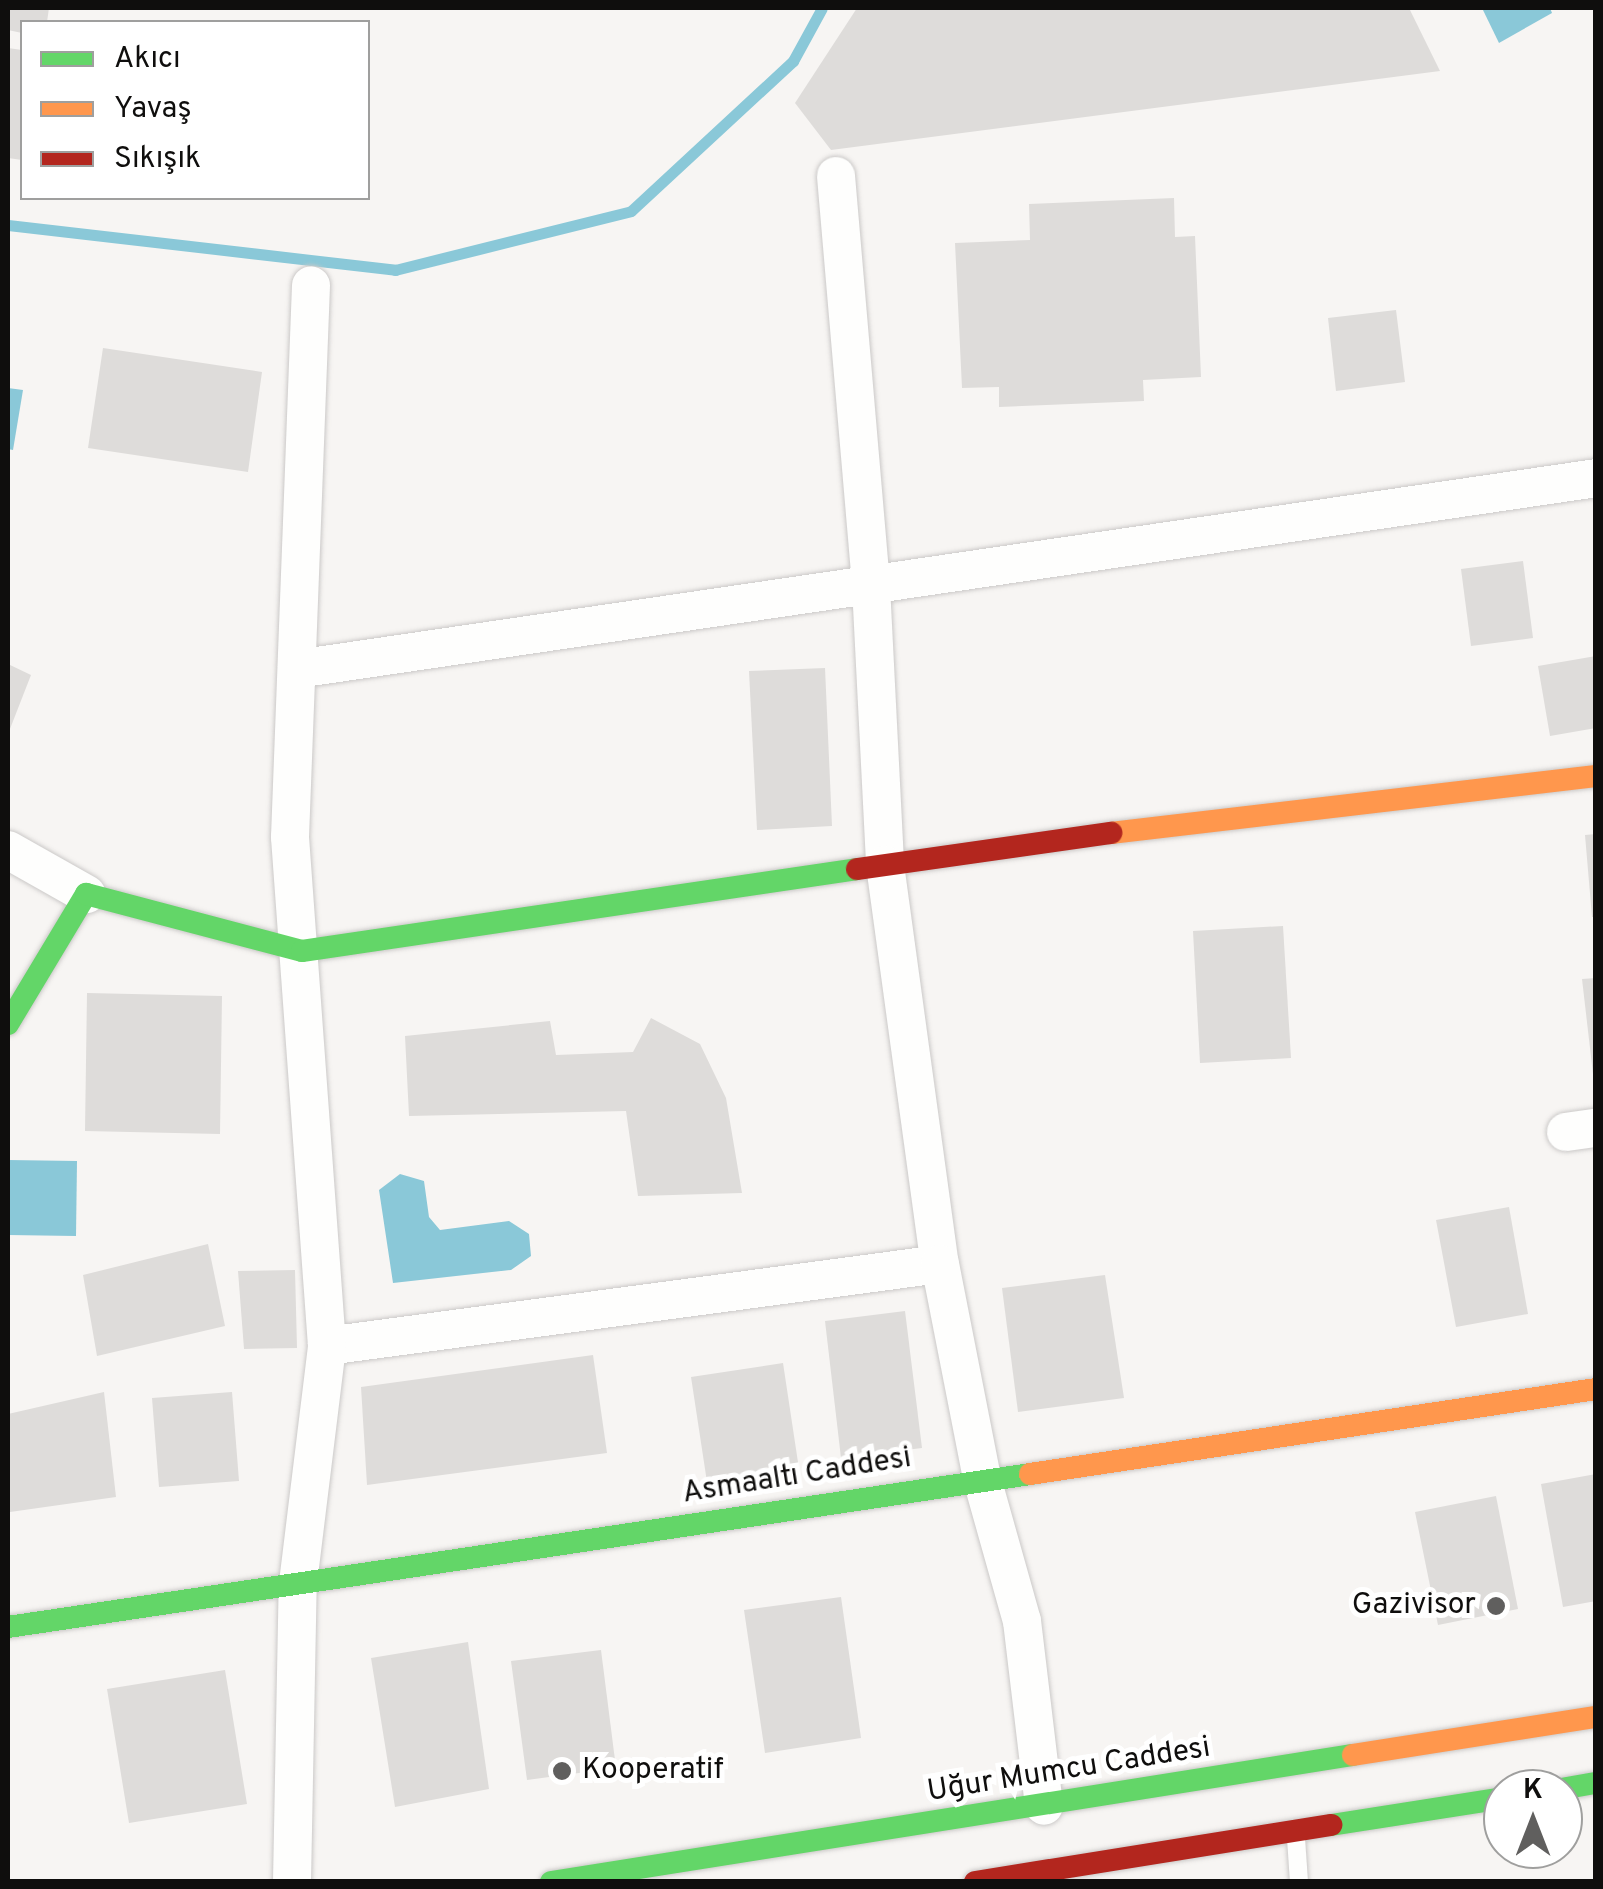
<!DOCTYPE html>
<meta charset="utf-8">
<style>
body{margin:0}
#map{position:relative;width:1603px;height:1889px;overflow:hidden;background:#f7f5f3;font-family:Overpass,sans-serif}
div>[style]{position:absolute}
.water>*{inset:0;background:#8ac8d8}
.stream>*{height:11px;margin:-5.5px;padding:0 5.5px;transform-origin:5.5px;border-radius:5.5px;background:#8ac8d8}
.building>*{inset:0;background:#dedcda}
.roads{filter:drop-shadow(0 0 2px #cbc9c8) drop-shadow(0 0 2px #cbc9c8)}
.lane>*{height:18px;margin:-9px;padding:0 9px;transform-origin:9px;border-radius:9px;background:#fefefd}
.street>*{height:38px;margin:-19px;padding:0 19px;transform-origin:19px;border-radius:19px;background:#fefefd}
.fast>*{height:22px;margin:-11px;padding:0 11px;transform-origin:11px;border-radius:11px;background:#63d668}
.slow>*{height:22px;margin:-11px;padding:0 11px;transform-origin:11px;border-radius:11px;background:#ff974d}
.jam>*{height:22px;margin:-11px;padding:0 11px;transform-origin:11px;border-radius:11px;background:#b3261e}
.dots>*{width:28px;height:28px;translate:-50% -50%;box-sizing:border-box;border:5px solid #fff;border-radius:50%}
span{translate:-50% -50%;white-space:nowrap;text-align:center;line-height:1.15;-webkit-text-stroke:10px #fff;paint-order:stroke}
.street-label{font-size:30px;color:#0f0e0d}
.poi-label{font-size:30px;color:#0f0e0d}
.right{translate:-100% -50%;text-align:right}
.left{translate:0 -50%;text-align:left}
.frame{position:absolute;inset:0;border:10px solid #0f0e0d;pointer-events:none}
.legend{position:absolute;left:20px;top:20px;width:350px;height:180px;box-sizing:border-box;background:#fff;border:2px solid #9f9f9e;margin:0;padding:12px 18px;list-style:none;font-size:30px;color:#0f0e0d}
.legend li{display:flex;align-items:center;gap:20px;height:50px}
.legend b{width:50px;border:2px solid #9f9f9e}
.north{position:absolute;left:1483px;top:1769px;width:100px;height:100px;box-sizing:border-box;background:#fff;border:2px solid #9f9f9e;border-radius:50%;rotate:0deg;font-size:28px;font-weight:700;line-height:40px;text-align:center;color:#0f0e0d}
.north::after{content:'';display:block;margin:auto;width:35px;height:45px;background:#605f5e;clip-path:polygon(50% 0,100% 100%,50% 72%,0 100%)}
</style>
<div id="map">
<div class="water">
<i style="clip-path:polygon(1482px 8px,1550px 8px,1552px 13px,1499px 43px)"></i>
<i style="clip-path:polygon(8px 388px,23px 390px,13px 450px,8px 449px)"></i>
<i style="clip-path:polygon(8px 1160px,77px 1161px,76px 1236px,8px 1235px)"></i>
<i style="clip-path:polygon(400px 1174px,424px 1181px,429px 1217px,440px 1230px,509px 1221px,529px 1234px,531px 1256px,511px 1270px,393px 1283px,379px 1190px)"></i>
</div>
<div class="stream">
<i style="left:8px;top:225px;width:390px;rotate:6.6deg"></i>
<i style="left:395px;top:270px;width:243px;rotate:-14deg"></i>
<i style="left:631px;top:211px;width:221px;rotate:-42.8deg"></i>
<i style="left:793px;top:61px;width:60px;rotate:-61.3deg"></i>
</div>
<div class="building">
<i style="clip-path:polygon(8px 8px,49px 8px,47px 22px,22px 22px,22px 33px,8px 30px)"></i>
<i style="clip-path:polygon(857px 8px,1409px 8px,1440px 71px,831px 150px,795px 103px)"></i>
<i style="clip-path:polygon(8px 48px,22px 50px,22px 160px,8px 158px)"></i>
<i style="clip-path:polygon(1174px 198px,1175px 237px,1195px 236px,1201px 377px,1143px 380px,1144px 401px,999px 407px,999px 387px,962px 388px,955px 243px,1030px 240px,1029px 204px)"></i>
<i style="clip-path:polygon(1396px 310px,1405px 382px,1336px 391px,1328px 318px)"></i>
<i style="clip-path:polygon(103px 348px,262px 372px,248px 472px,88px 448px)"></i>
<i style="clip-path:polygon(1523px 561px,1533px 638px,1471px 646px,1461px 569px)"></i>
<i style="clip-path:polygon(1596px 656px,1596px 728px,1550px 736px,1538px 666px)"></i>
<i style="clip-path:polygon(8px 664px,31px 675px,8px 734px)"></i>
<i style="clip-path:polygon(825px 668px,832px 826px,757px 830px,749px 671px)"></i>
<i style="clip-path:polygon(1596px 834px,1596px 917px,1592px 917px,1585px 835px)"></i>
<i style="clip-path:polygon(1283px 926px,1291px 1058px,1200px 1063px,1193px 931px)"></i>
<i style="clip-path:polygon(1596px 978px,1596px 1074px,1593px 1074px,1582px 979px)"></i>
<i style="clip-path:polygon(87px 993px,222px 996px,220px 1134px,85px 1131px)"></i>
<i style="clip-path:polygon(651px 1018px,700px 1044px,726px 1098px,742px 1193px,638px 1196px,626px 1111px,409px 1116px,405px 1036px,550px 1021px,556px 1055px,633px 1052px)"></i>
<i style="clip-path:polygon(1509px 1207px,1528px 1314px,1456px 1327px,1436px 1220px)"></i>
<i style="clip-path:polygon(208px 1244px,225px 1326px,97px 1356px,83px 1275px)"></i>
<i style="clip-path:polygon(295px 1270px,297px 1348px,244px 1349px,238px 1271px)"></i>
<i style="clip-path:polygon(1105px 1275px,1124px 1398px,1018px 1412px,1002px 1288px)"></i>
<i style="clip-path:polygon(905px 1311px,922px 1448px,841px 1458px,825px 1321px)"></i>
<i style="clip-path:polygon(593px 1355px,607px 1453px,367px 1485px,361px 1387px)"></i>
<i style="clip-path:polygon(783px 1363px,799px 1469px,707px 1482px,691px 1377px)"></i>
<i style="clip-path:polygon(104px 1392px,116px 1497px,10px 1512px,8px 1414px)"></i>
<i style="clip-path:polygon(232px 1392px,239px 1481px,159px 1487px,152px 1398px)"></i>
<i style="clip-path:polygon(1596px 1474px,1596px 1601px,1563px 1607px,1541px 1484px)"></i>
<i style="clip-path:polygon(1496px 1496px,1518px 1609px,1438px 1625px,1415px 1512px)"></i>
<i style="clip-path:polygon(841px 1597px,861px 1738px,765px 1753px,744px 1610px)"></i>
<i style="clip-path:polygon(468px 1642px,489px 1789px,395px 1807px,371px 1658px)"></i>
<i style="clip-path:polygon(601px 1650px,616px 1768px,527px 1780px,511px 1661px)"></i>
<i style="clip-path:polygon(225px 1670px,247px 1804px,129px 1823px,107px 1689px)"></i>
</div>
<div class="roads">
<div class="lane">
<i style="left:1296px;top:1838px;width:44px;rotate:86.1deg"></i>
</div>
<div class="street">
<i style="left:836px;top:176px;width:411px;rotate:85.1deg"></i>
<i style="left:871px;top:586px;width:279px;rotate:87.1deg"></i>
<i style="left:885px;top:865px;width:403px;rotate:82.2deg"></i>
<i style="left:297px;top:669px;width:1313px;rotate:-8.36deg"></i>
<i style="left:8px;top:850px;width:90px;rotate:29.4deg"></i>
<i style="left:1566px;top:1132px;width:30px;rotate:-8deg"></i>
<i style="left:327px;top:1346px;width:618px;rotate:-7.62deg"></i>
<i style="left:940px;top:1264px;width:219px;rotate:78.9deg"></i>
<i style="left:982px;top:1479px;width:148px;rotate:74.3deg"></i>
<i style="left:1022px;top:1621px;width:186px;rotate:83.2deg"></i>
<i style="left:292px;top:1882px;width:299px;rotate:-88.9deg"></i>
<i style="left:298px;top:1583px;width:239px;rotate:-83deg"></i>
<i style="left:327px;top:1346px;width:510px;rotate:-94.16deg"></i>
<i style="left:290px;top:837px;width:552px;rotate:-87.82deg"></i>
</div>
<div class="fast">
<i style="left:8px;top:1024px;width:152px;rotate:-59deg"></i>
<i style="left:86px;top:894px;width:223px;rotate:14.8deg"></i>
<i style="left:302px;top:951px;width:561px;rotate:-8.4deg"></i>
<i style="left:8px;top:1627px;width:1033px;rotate:-8.51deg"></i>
<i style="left:1561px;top:1789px;width:36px;rotate:-10deg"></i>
<i style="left:1331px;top:1825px;width:174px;rotate:-8.9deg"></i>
<i style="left:551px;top:1882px;width:812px;rotate:-9deg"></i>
</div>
<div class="slow">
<i style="left:1111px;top:833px;width:488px;rotate:-6.7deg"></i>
<i style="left:1030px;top:1474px;width:572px;rotate:-8.54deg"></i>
<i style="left:1353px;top:1755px;width:246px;rotate:-8.9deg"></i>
</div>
<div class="jam">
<i style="left:857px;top:869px;width:257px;rotate:-8.1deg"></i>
<i style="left:975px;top:1882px;width:361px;rotate:-9.1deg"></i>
</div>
</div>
<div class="dots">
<i style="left:1496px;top:1606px;background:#605f5e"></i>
<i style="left:562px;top:1771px;background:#605f5e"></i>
</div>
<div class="street-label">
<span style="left:797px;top:1477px;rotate:-9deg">Asmaaltı Caddesi</span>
<span style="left:1069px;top:1771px;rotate:-9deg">Uğur Mumcu Caddesi</span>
</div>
<div class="poi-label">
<span class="right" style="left:1476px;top:1606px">Gazivisor</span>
<span class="left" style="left:582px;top:1771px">Kooperatif</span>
</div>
<div class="frame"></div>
<ul class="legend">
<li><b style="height:12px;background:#63d668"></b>Akıcı</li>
<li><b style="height:12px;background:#ff974d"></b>Yavaş</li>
<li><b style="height:12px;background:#b3261e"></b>Sıkışık</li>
</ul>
<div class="north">K</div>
</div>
